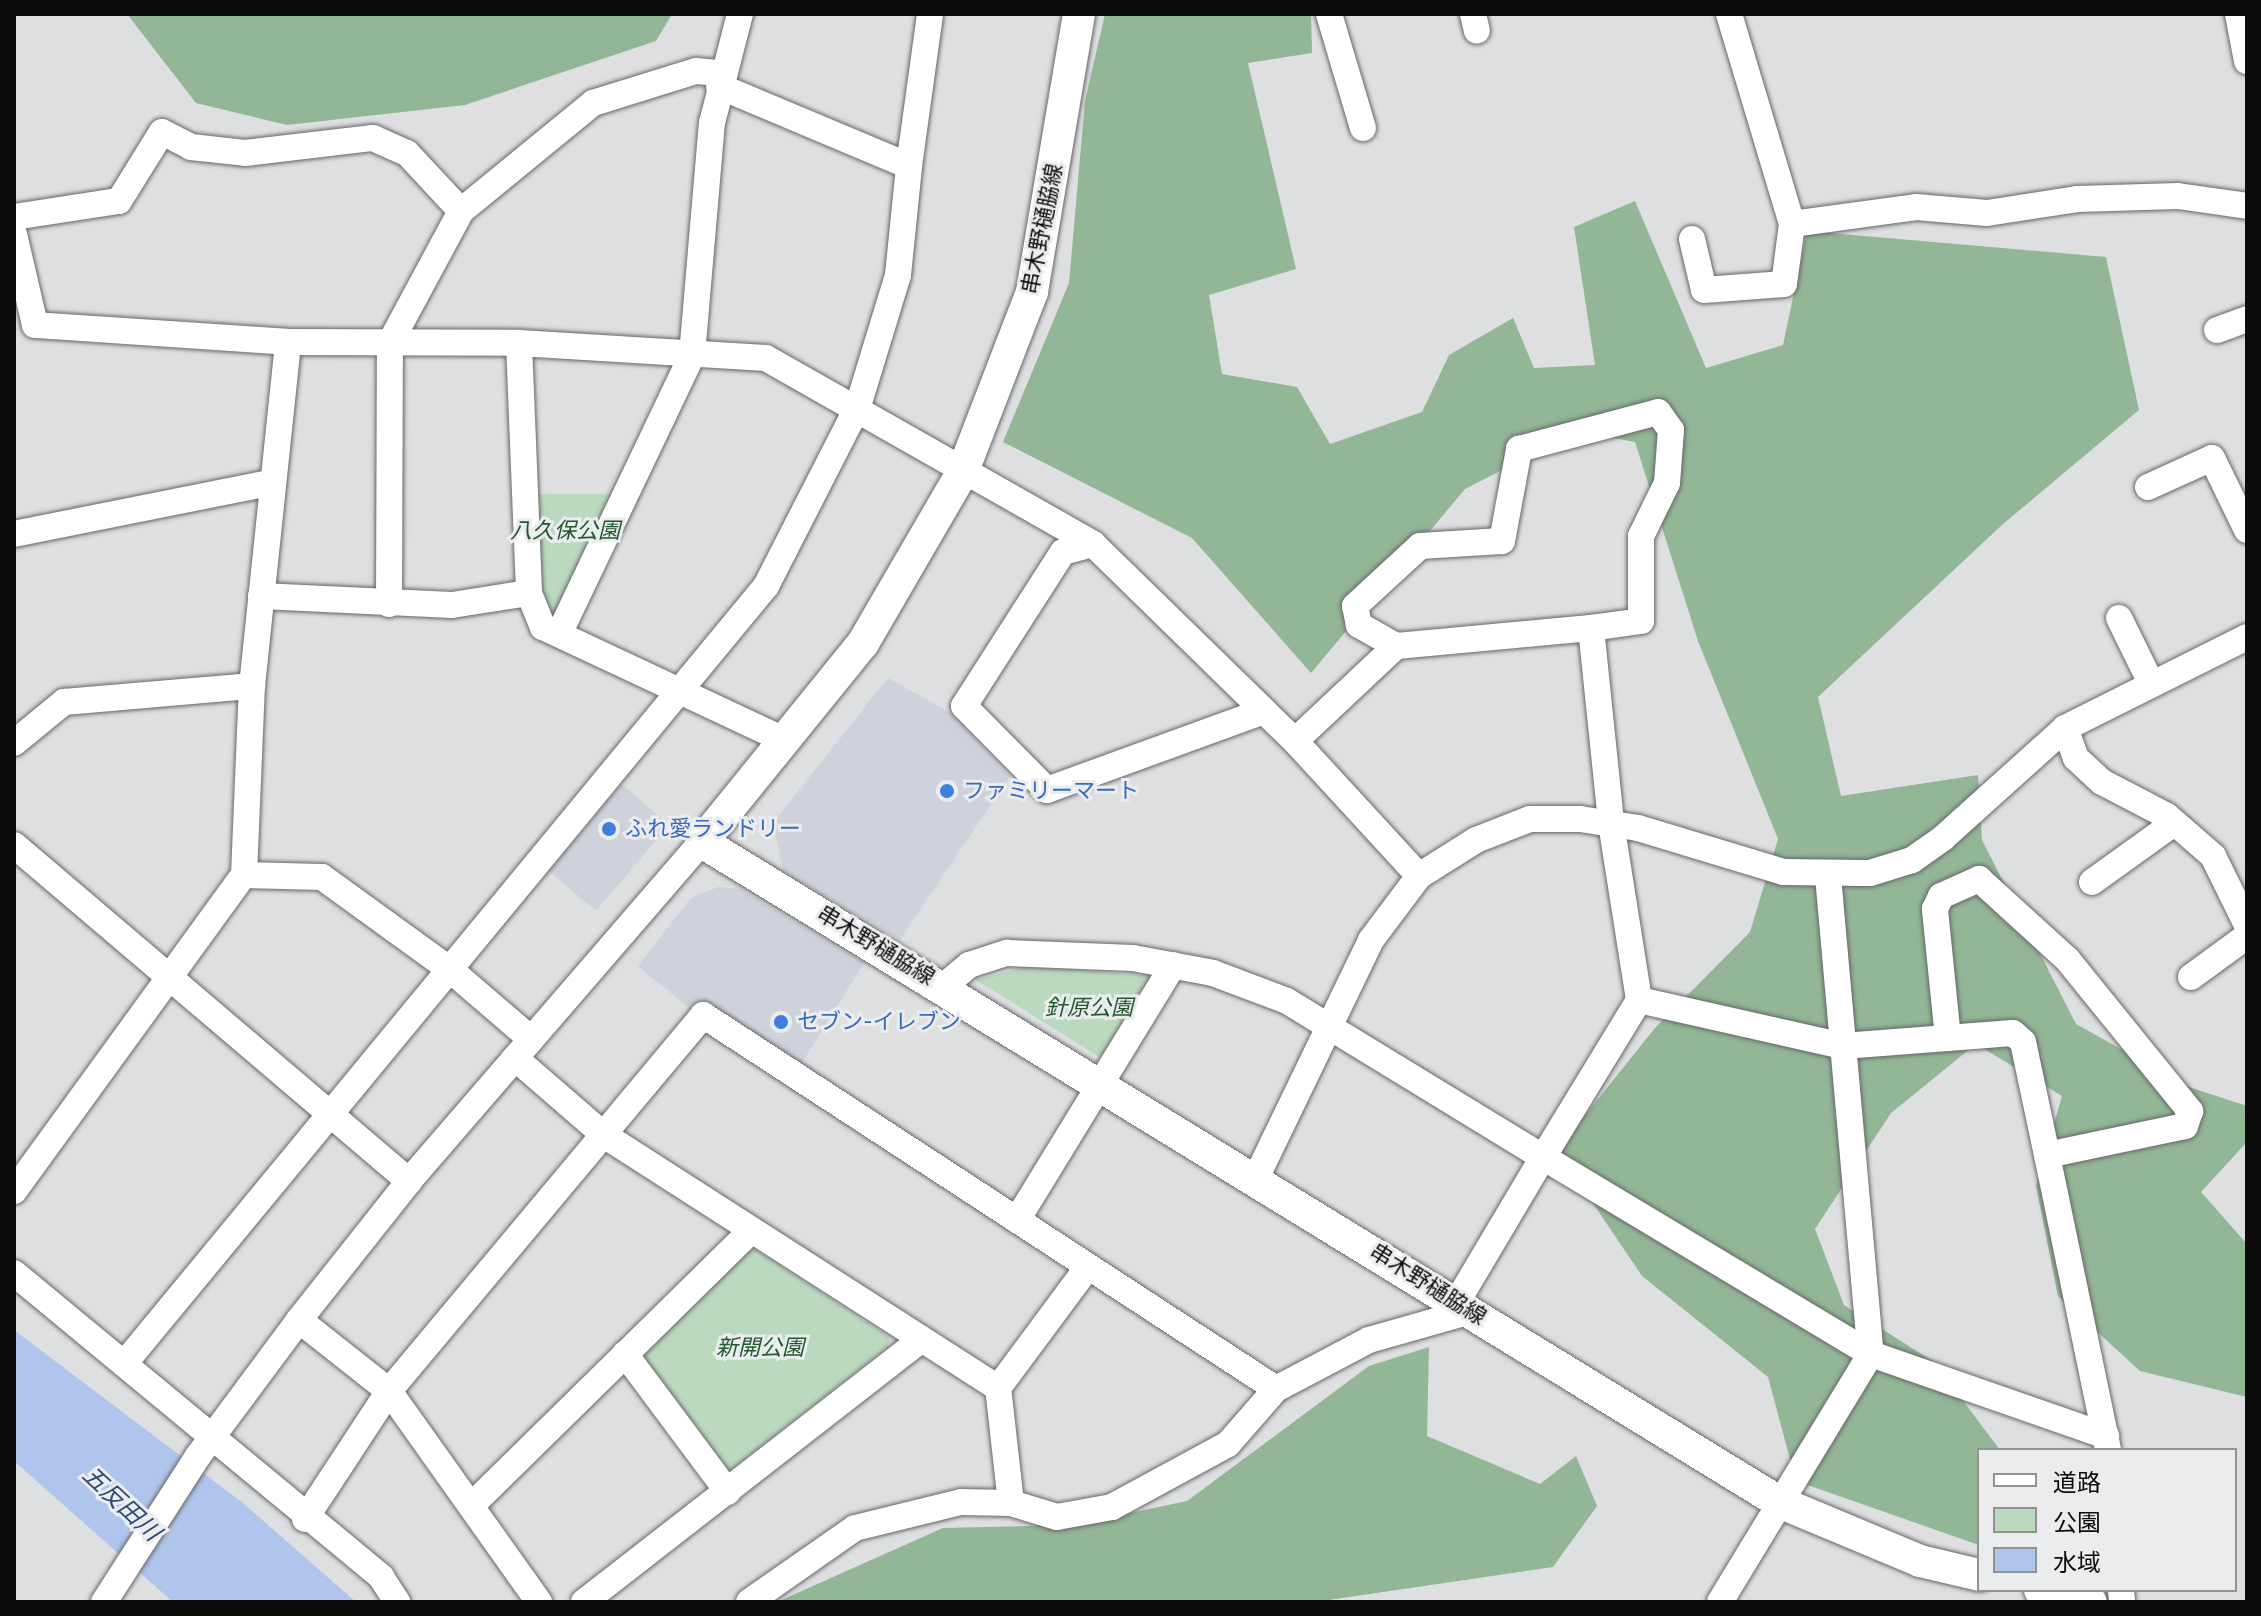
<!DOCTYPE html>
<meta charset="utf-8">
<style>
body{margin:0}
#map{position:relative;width:2261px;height:1616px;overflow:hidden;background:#dedfe1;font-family:"Roboto Serif","Noto Sans JP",serif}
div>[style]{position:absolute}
.built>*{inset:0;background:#cfd2db}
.green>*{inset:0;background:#bbd9be}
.forest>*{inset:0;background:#92b696}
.water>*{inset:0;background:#b0c5ec}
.roads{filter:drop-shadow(0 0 2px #666668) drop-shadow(0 0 2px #666668)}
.minor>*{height:26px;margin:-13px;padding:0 13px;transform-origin:13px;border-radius:13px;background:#fff}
.major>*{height:32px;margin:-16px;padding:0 16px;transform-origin:16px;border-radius:16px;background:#fff}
.dots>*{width:22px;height:22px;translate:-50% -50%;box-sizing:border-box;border:4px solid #ebecee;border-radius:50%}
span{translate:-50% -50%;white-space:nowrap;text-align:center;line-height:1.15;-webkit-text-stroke:6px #ebecee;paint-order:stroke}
.street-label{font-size:22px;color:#0c0c0d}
.park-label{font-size:22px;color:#22572d;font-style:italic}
.shop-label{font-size:22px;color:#366cbe}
.left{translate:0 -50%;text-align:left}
.water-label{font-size:24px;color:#2f487a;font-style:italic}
.frame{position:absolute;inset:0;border:16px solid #0c0c0d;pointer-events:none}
.legend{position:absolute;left:1977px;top:1448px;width:260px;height:144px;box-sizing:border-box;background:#ebecee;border:2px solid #929294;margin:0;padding:10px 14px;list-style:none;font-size:24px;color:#0c0c0d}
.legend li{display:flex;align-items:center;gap:16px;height:40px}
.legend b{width:40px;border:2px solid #929294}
</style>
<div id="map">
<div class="built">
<i style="clip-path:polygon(888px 678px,949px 712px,1010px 776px,900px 940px,783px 870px,773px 823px)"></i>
<i style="clip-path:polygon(622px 784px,669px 825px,596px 911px,549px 871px)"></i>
<i style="clip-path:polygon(718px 887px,741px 889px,864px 963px,800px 1066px,700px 1000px,691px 1010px,638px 966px,691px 898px)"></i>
</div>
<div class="green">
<i style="clip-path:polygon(536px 494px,614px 494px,562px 617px,546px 612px,531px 551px)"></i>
<i style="clip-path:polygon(1028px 966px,1154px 976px,1101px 1058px,976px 980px)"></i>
<i style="clip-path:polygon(756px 1250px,889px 1337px,889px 1346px,728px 1472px,640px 1359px,746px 1251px)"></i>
</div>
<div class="forest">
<i style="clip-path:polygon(127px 14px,672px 14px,656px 41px,465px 105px,287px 125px,196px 103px)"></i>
<i style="clip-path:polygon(1105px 14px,1311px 14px,1312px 53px,1248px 63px,1296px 269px,1209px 295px,1222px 374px,1297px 387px,1330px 444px,1422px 412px,1449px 355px,1513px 318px,1534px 368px,1595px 365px,1574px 227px,1635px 201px,1706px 368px,1783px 345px,1807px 231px,2106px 257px,2139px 410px,2003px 524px,1818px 697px,1841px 796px,1978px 775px,1982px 840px,2076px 1024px,2189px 1087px,2247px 1106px,2247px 1142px,2201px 1192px,2247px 1244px,2247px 1397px,2140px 1371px,2058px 1296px,2036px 1186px,2062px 1096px,1976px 1044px,1891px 1113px,1815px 1229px,1844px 1305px,1934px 1362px,2000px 1450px,1979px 1450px,1979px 1545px,1796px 1481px,1768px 1377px,1642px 1276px,1557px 1150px,1655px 1028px,1750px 932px,1778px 839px,1698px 641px,1635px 442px,1578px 431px,1465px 489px,1311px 673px,1192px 538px,1003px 442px,1069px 283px,1085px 101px)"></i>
<i style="clip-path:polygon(1429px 1347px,1427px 1436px,1540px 1484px,1576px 1456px,1597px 1506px,1553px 1567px,1315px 1602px,777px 1602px,943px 1528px,1073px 1525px,1187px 1501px,1369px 1366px)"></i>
</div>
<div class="water">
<i style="clip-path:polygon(14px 1330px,243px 1503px,356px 1602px,173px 1602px,14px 1461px)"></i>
</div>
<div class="roads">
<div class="minor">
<i style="left:1329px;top:14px;width:119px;rotate:73.4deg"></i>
<i style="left:1473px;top:14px;width:17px;rotate:77deg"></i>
<i style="left:1729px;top:14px;width:219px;rotate:73.3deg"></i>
<i style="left:1792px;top:224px;width:125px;rotate:-7.8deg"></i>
<i style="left:1916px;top:207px;width:71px;rotate:4.8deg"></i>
<i style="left:1987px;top:213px;width:91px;rotate:-8.8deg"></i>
<i style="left:2077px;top:199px;width:101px;rotate:-1.7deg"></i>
<i style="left:2178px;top:196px;width:70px;rotate:8.2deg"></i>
<i style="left:2238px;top:14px;width:48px;rotate:79.2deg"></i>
<i style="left:909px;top:166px;width:153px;rotate:-82.1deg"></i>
<i style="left:14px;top:217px;width:106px;rotate:-8.7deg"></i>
<i style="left:119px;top:201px;width:81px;rotate:-58.1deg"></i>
<i style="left:162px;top:132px;width:33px;rotate:27deg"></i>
<i style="left:191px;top:147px;width:54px;rotate:6.3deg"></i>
<i style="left:245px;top:153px;width:129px;rotate:-6.7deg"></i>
<i style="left:373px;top:138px;width:37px;rotate:24deg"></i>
<i style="left:407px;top:153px;width:79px;rotate:47deg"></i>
<i style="left:14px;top:234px;width:93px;rotate:77deg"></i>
<i style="left:35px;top:325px;width:254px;rotate:3.8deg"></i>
<i style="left:1692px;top:239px;width:52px;rotate:76.8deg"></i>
<i style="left:1704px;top:290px;width:80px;rotate:-4.3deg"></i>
<i style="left:1784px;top:284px;width:61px;rotate:-82.4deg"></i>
<i style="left:2217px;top:330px;width:32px;rotate:-20deg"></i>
<i style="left:519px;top:343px;width:250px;rotate:87.7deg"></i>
<i style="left:529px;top:593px;width:37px;rotate:68deg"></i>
<i style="left:543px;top:627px;width:268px;rotate:25.1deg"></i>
<i style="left:2148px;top:487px;width:70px;rotate:-24.4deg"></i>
<i style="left:2212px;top:458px;width:80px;rotate:64.1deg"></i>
<i style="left:14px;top:534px;width:260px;rotate:-11.3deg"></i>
<i style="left:261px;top:596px;width:191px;rotate:2.7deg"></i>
<i style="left:452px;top:605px;width:78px;rotate:-8.9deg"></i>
<i style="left:389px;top:604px;width:261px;rotate:-89.8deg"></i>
<i style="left:390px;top:343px;width:150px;rotate:-61.7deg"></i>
<i style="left:461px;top:211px;width:171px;rotate:-39.3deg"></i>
<i style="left:593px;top:103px;width:108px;rotate:-17.3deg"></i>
<i style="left:696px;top:71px;width:24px;rotate:5deg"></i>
<i style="left:2119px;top:618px;width:70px;rotate:63.8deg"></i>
<i style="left:560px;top:632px;width:307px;rotate:-64.5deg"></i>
<i style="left:692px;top:355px;width:233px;rotate:-85.1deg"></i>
<i style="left:712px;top:123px;width:113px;rotate:-75.6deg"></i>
<i style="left:1396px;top:646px;width:43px;rotate:-150.4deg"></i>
<i style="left:1359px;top:625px;width:19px;rotate:-102deg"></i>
<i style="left:1355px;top:606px;width:88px;rotate:-42.7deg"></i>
<i style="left:1420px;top:546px;width:82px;rotate:-3.5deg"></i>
<i style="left:1502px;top:541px;width:94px;rotate:-79.5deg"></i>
<i style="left:1519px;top:449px;width:144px;rotate:-14.9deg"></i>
<i style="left:1658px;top:412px;width:22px;rotate:54deg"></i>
<i style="left:1671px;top:430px;width:53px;rotate:94.3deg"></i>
<i style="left:1667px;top:483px;width:59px;rotate:116.1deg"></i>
<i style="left:1641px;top:536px;width:85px;rotate:90deg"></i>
<i style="left:1641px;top:621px;width:50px;rotate:172deg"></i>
<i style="left:1264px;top:711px;width:231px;rotate:160deg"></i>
<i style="left:1047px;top:790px;width:118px;rotate:-134.7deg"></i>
<i style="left:964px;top:706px;width:183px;rotate:-57.3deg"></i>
<i style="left:1063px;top:552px;width:31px;rotate:-15deg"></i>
<i style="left:1093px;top:544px;width:239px;rotate:44.3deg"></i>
<i style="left:1264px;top:711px;width:43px;rotate:44.1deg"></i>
<i style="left:1295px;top:741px;width:183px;rotate:47.4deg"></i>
<i style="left:2065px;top:728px;width:32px;rotate:70deg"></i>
<i style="left:2076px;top:758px;width:35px;rotate:43deg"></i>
<i style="left:2102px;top:782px;width:73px;rotate:27.6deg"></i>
<i style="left:2167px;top:816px;width:61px;rotate:41deg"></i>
<i style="left:2213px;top:856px;width:77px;rotate:63.8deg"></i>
<i style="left:1295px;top:741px;width:139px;rotate:-43.2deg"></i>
<i style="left:1396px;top:646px;width:196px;rotate:-5.3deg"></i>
<i style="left:1591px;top:628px;width:196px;rotate:84.1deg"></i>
<i style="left:1611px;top:823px;width:179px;rotate:81deg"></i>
<i style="left:1639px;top:1000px;width:184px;rotate:121.4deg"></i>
<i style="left:1543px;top:1157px;width:383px;rotate:31deg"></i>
<i style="left:14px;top:743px;width:65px;rotate:-39.4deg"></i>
<i style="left:64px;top:702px;width:189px;rotate:-4.9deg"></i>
<i style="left:14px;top:845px;width:519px;rotate:40.39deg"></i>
<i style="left:244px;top:875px;width:78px;rotate:1.5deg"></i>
<i style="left:322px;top:877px;width:162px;rotate:35.9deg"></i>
<i style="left:453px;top:972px;width:103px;rotate:40.7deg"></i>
<i style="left:1828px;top:876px;width:480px;rotate:84.9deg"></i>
<i style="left:2092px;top:882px;width:101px;rotate:-35.7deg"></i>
<i style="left:2191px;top:977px;width:69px;rotate:-36.2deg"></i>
<i style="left:944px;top:986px;width:33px;rotate:-40deg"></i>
<i style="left:969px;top:965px;width:40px;rotate:-18deg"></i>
<i style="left:1007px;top:953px;width:126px;rotate:2.3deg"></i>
<i style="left:1133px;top:958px;width:81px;rotate:10.6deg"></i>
<i style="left:1213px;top:973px;width:79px;rotate:20.7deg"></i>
<i style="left:1287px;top:1001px;width:300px;rotate:31.4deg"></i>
<i style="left:1543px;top:1157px;width:169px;rotate:120.7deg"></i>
<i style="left:1639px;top:1000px;width:209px;rotate:12.7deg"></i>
<i style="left:1843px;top:1046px;width:170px;rotate:-4.4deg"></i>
<i style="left:2013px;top:1033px;width:13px;rotate:42deg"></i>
<i style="left:2023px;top:1042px;width:116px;rotate:78deg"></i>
<i style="left:1948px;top:1038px;width:130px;rotate:-95.8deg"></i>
<i style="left:1935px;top:909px;width:14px;rotate:-65deg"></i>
<i style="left:1941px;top:896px;width:42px;rotate:-24.1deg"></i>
<i style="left:1979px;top:879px;width:119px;rotate:42.3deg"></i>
<i style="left:2067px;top:959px;width:196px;rotate:51deg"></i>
<i style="left:2190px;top:1111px;width:16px;rotate:108deg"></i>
<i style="left:2185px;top:1126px;width:141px;rotate:168.1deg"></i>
<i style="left:2047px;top:1155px;width:301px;rotate:78.3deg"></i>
<i style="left:515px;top:1058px;width:118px;rotate:40.9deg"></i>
<i style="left:604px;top:1135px;width:468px;rotate:32.7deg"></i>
<i style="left:1256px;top:1178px;width:264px;rotate:-64.2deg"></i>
<i style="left:1371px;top:940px;width:80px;rotate:-53.1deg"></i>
<i style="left:1419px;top:876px;width:67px;rotate:-32.3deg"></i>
<i style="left:1476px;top:840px;width:58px;rotate:-21.3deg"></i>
<i style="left:1530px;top:819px;width:50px"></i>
<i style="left:1580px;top:819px;width:59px;rotate:8.8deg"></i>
<i style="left:1638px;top:828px;width:152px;rotate:16.8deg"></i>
<i style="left:1784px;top:872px;width:86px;rotate:0.7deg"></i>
<i style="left:1870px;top:873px;width:44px;rotate:-17.2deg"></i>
<i style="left:1912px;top:860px;width:38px;rotate:-35deg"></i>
<i style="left:1943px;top:838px;width:164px;rotate:-42deg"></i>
<i style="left:2065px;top:728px;width:203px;rotate:-26.6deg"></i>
<i style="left:14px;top:1191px;width:391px;rotate:-54deg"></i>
<i style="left:244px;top:875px;width:189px;rotate:-87.6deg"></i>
<i style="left:252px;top:686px;width:346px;rotate:-84deg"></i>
<i style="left:288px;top:342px;width:231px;rotate:0.2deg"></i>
<i style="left:519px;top:343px;width:247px;rotate:3.5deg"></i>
<i style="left:766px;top:358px;width:376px;rotate:29.6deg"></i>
<i style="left:1017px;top:1220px;width:299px;rotate:-58.5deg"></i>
<i style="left:14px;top:1273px;width:477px;rotate:39.6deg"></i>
<i style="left:381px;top:1577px;width:30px;rotate:57deg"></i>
<i style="left:299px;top:1320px;width:115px;rotate:38.3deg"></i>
<i style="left:389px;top:1391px;width:259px;rotate:54.6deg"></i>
<i style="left:625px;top:1354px;width:172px;rotate:53.3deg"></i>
<i style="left:124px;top:1364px;width:1009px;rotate:-50.47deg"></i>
<i style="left:766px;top:586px;width:202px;rotate:-62.9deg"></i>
<i style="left:858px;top:406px;width:137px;rotate:-73deg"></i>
<i style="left:898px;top:275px;width:110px;rotate:-84.2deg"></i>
<i style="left:909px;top:166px;width:206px;rotate:-157.2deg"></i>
<i style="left:474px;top:1503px;width:384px;rotate:-44.5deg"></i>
<i style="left:1011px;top:1503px;width:116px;rotate:-96.4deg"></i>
<i style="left:998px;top:1388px;width:151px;rotate:-53.4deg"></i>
<i style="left:305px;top:1519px;width:153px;rotate:-56.7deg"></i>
<i style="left:389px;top:1391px;width:490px;rotate:-50.1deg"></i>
<i style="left:703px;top:1015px;width:684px;rotate:33.13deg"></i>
<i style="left:2121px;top:1590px;width:12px;rotate:85deg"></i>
<i style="left:104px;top:1602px;width:174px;rotate:-57.2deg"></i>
<i style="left:198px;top:1456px;width:169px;rotate:-53.4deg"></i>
<i style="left:299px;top:1320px;width:177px;rotate:-51.6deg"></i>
<i style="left:409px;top:1181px;width:448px;rotate:-49.2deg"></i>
<i style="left:584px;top:1602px;width:423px;rotate:-37.9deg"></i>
<i style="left:749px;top:1602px;width:129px;rotate:-34.9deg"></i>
<i style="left:855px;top:1528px;width:109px;rotate:-13.8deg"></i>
<i style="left:961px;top:1502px;width:50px;rotate:1.1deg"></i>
<i style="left:1011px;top:1503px;width:48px;rotate:16.9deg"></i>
<i style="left:1057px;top:1517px;width:56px;rotate:-10.3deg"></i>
<i style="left:1112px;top:1507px;width:132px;rotate:-28.5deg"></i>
<i style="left:1228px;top:1444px;width:73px;rotate:-48.9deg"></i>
<i style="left:1276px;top:1389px;width:105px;rotate:-27.8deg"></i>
<i style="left:1369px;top:1340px;width:106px;rotate:-15.9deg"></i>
<i style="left:1720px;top:1602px;width:290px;rotate:-58.7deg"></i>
<i style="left:1871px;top:1354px;width:249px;rotate:19.2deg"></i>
</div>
<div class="major">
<i style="left:1079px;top:14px;width:282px;rotate:99.6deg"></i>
<i style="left:1032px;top:292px;width:194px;rotate:111.1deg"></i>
<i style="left:962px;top:473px;width:197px;rotate:120.2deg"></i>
<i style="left:863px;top:643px;width:256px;rotate:129deg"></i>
<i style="left:702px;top:842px;width:1263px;rotate:31.5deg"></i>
<i style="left:1779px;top:1502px;width:153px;rotate:22.7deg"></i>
<i style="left:1920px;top:1561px;width:61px;rotate:13.3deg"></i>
<i style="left:2040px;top:1590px;width:52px;rotate:13.2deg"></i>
</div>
</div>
<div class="dots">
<i style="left:947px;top:791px;background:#3f7fe0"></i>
<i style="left:609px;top:829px;background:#3f7fe0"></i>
<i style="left:781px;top:1022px;background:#3f7fe0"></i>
</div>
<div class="street-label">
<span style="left:1042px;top:229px;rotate:-79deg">串木野樋脇線</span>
<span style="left:876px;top:945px;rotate:31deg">串木野樋脇線</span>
<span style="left:1428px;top:1284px;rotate:32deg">串木野樋脇線</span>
</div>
<div class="park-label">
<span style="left:565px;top:531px">八久保公園</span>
<span style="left:1089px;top:1008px">針原公園</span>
<span style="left:760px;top:1348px">新開公園</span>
</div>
<div class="shop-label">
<span class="left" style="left:963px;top:791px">ファミリーマート</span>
<span class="left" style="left:625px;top:829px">ふれ愛ランドリー</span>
<span class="left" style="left:797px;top:1022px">セブン-イレブン</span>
</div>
<div class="water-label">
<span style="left:121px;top:1504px;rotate:43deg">五反田川</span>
</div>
<div class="frame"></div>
<ul class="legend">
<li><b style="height:10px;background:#fff"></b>道路</li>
<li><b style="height:22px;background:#bbd9be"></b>公園</li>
<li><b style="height:22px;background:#b0c5ec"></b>水域</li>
</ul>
</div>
